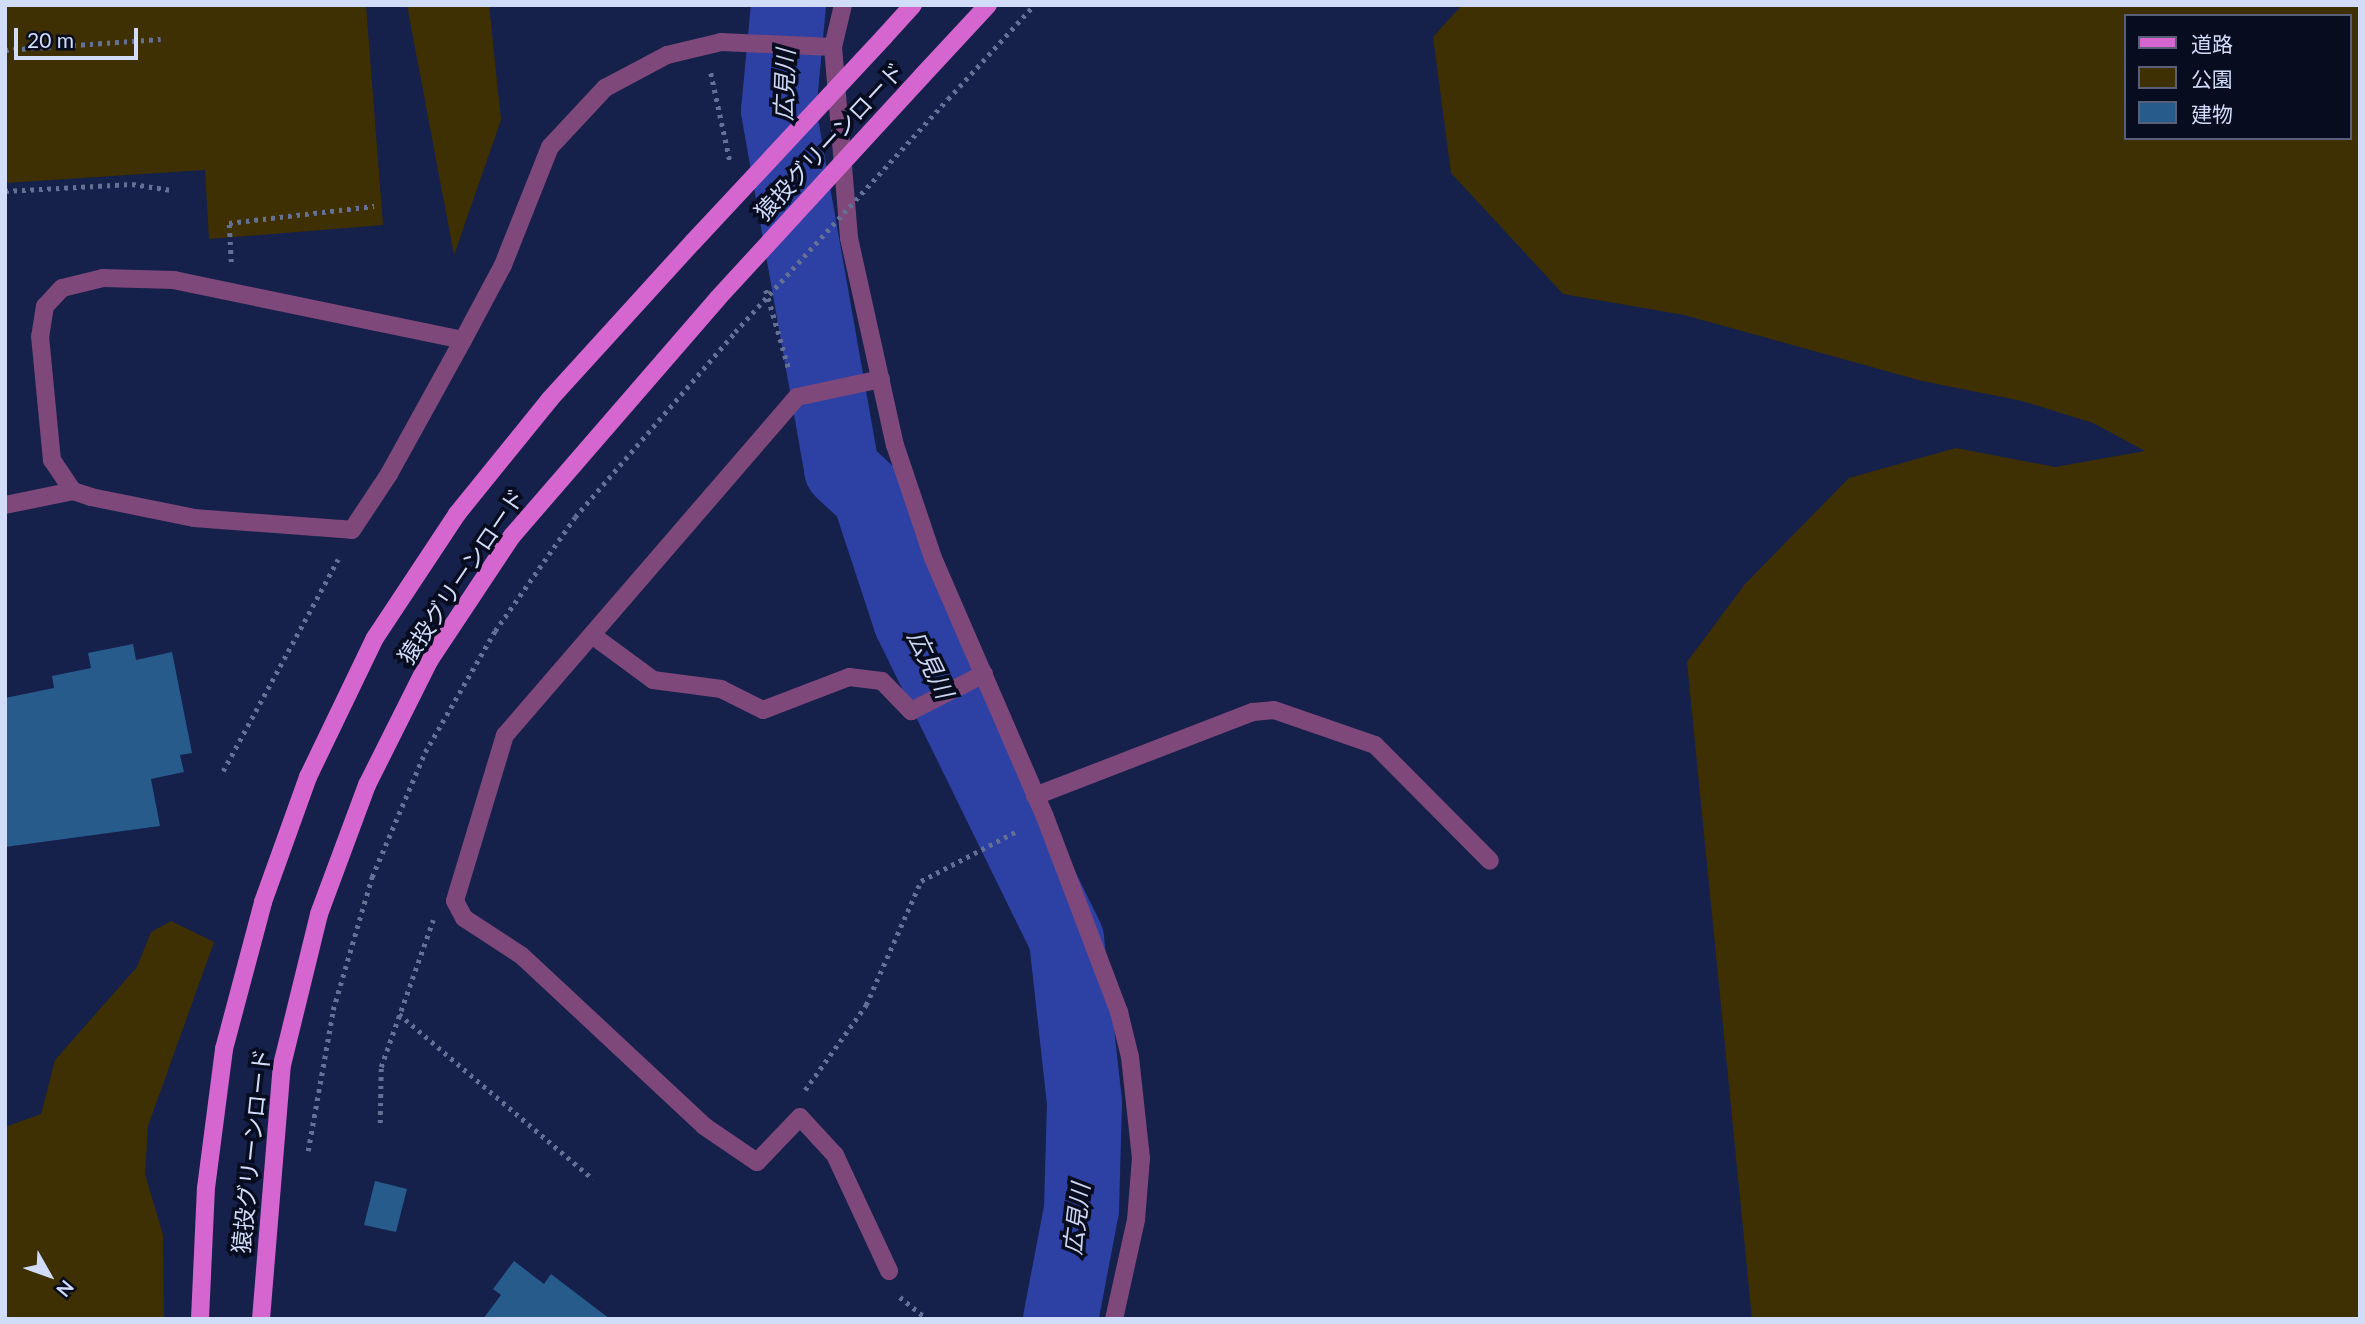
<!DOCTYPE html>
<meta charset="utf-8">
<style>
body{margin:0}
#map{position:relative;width:2365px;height:1324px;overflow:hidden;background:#15204b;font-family:Lato,"Noto Sans JP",sans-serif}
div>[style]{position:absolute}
.green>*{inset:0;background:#3e3002}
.river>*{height:75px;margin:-37.5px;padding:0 37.5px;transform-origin:37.5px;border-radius:37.5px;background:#2d41a5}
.building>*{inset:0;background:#265b8c}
.path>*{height:4.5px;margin-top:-2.25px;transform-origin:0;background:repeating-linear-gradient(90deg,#657095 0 3.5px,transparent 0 8.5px)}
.lane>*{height:18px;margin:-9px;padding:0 9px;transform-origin:9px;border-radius:9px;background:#7e487a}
.street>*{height:18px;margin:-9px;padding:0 9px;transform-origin:9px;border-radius:9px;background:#7e487a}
.primary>*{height:18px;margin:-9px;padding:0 9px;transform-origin:9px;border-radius:9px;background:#d666cf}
.path-bridge>*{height:4.5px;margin-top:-2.25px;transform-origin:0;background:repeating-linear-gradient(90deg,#657095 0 3.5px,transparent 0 8.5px)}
.primary-bridge>*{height:18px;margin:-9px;padding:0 9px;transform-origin:9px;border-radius:9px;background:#d666cf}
span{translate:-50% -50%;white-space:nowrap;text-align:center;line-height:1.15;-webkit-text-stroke:7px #070c1f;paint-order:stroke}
.street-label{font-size:23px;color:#d1dcf8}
.water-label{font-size:24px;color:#ccd6f1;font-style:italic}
.frame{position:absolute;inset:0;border:7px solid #d1dcf8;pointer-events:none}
.legend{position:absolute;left:2124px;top:14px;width:228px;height:126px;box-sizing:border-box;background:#070c1f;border:2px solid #585f76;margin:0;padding:9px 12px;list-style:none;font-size:21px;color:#d1dcf8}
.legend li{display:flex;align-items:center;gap:14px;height:35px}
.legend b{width:35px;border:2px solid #585f76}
.north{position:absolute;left:14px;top:1240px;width:70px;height:70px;-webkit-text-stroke:5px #070c1f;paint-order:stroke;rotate:130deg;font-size:19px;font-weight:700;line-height:28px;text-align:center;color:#d1dcf8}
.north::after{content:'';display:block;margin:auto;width:24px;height:32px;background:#d1dcf8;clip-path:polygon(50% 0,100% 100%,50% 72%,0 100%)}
.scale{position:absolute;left:14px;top:28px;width:124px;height:32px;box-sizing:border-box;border:4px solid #d1dcf8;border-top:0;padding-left:9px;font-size:21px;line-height:24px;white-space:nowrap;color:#d1dcf8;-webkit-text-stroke:5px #070c1f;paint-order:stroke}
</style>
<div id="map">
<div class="green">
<i style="clip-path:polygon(5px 5px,366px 5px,383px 225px,209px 239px,205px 170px,5px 183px)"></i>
<i style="clip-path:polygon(407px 5px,489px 5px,501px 120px,454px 255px)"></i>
<i style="clip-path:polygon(evenodd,1462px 5px,2360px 5px,2360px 1319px,1752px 1319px,1687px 662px,1745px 584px,1849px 478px,1956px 448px,2055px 467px,2145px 451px,2093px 423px,2022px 401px,1922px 381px,1684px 315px,1563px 294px,1451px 173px,1433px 37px,1462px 5px,2125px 16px,2349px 16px,2349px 138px,2125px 138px,2125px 16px)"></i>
<i style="clip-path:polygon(171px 921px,214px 942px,148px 1126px,145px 1174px,163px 1235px,164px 1319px,5px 1319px,5px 1127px,41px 1114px,55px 1060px,137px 967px,151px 932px)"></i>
</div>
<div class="river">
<i style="left:788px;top:5px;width:105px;rotate:95.4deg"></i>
<i style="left:778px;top:110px;width:364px;rotate:80deg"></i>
<i style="left:841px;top:469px;width:38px;rotate:43deg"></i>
<i style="left:869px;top:495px;width:132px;rotate:71.8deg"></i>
<i style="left:910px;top:620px;width:355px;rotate:63.9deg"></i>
<i style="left:1066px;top:939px;width:164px;rotate:83.7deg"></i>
<i style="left:1084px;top:1102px;width:107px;rotate:91.6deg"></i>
<i style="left:1081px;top:1209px;width:112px;rotate:100.8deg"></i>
</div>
<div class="building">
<i style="clip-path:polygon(133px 644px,136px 660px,172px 652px,192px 753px,180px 755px,184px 772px,151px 779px,160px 826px,5px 847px,5px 698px,54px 688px,52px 676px,91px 668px,88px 653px)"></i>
<i style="clip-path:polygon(375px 1181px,407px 1189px,396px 1232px,364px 1225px)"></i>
<i style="clip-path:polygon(514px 1261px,544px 1284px,551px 1274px,610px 1319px,483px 1319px,501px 1295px,493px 1289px)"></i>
</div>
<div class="path">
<i style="left:5px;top:50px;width:156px;rotate:-4deg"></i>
<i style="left:711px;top:73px;width:90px;rotate:77.8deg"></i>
<i style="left:948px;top:99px;width:127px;rotate:-47.5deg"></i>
<i style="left:5px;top:191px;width:127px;rotate:-3.2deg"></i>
<i style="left:132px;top:184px;width:40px;rotate:8.5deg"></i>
<i style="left:231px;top:262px;width:39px;rotate:-93deg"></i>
<i style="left:229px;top:223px;width:146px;rotate:-6.7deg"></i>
<i style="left:766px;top:290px;width:82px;rotate:73.8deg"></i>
<i style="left:223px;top:771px;width:241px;rotate:-61.5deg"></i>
<i style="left:399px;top:1014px;width:255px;rotate:40.4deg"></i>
<i style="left:805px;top:1090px;width:105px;rotate:-54.3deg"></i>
<i style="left:866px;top:1005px;width:136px;rotate:-66.1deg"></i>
<i style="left:921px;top:881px;width:110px;rotate:-27.5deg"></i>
<i style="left:380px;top:1123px;width:56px;rotate:-89deg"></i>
<i style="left:381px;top:1067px;width:156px;rotate:-70.5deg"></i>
<i style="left:308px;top:1151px;width:143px;rotate:-79.9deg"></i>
<i style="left:333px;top:1010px;width:139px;rotate:-73.7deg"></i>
<i style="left:372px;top:877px;width:136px;rotate:-67deg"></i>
<i style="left:425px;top:752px;width:140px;rotate:-60deg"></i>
<i style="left:495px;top:631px;width:139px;rotate:-54.9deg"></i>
<i style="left:575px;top:517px;width:245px;rotate:-49.1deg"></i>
<i style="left:900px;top:1297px;width:35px;rotate:39deg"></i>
</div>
<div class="lane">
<i style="left:5px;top:505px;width:69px;rotate:-11.6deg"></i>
</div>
<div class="street">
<i style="left:843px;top:5px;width:43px;rotate:103.4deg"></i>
<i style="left:833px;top:47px;width:192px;rotate:85.2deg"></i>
<i style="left:849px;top:238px;width:212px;rotate:77.5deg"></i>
<i style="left:895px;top:445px;width:119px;rotate:71.4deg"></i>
<i style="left:933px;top:558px;width:282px;rotate:66.6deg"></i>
<i style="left:1045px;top:817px;width:209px;rotate:69.2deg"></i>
<i style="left:1119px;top:1012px;width:46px;rotate:76.3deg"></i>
<i style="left:1130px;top:1057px;width:102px;rotate:83.8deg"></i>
<i style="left:1141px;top:1158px;width:62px;rotate:94.6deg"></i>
<i style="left:1136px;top:1220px;width:101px;rotate:102.5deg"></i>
<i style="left:463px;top:340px;width:295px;rotate:-168.3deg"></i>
<i style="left:174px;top:280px;width:71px;rotate:-178.4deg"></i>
<i style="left:103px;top:278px;width:42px;rotate:166.3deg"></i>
<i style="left:62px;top:288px;width:25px;rotate:133deg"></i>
<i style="left:45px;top:306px;width:30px;rotate:99deg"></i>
<i style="left:40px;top:336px;width:125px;rotate:84.5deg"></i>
<i style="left:52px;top:460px;width:37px;rotate:56deg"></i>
<i style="left:73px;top:491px;width:19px;rotate:18deg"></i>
<i style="left:91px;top:497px;width:105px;rotate:11.5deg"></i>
<i style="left:194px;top:518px;width:158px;rotate:4.3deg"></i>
<i style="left:352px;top:530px;width:67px;rotate:-56.5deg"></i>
<i style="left:389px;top:474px;width:153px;rotate:-61.1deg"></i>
<i style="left:463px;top:340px;width:85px;rotate:-61.9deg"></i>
<i style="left:503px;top:265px;width:127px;rotate:-68.3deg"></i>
<i style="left:550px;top:147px;width:81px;rotate:-47deg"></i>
<i style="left:605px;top:88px;width:70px;rotate:-28deg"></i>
<i style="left:667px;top:55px;width:56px;rotate:-13.5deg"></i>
<i style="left:721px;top:42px;width:112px;rotate:2.6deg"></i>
<i style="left:881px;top:379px;width:86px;rotate:167.9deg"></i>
<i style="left:797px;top:397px;width:447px;rotate:130.8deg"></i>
<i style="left:505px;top:735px;width:173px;rotate:106.8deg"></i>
<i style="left:455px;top:901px;width:19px;rotate:62deg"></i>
<i style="left:464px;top:918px;width:69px;rotate:33.2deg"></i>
<i style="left:522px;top:956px;width:249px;rotate:43deg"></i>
<i style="left:704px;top:1126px;width:64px;rotate:34.2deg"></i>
<i style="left:757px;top:1162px;width:62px;rotate:-46.3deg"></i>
<i style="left:800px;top:1117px;width:52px;rotate:47.4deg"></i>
<i style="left:835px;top:1155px;width:128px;rotate:65deg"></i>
<i style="left:592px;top:635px;width:76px;rotate:36.4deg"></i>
<i style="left:653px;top:680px;width:69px;rotate:7.5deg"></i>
<i style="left:721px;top:689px;width:47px;rotate:26.6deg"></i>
<i style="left:763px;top:710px;width:92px;rotate:-21deg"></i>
<i style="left:849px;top:677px;width:33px;rotate:7deg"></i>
<i style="left:882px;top:681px;width:42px;rotate:46deg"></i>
<i style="left:911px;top:711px;width:82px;rotate:-26.9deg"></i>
<i style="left:1035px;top:796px;width:234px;rotate:-21.1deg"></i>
<i style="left:1253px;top:712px;width:21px;rotate:-5deg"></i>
<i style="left:1274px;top:710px;width:107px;rotate:19.1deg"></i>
<i style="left:1375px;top:745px;width:163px;rotate:45.2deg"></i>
</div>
<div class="primary">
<i style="left:884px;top:37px;width:43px;rotate:-47.8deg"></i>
<i style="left:922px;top:76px;width:97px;rotate:-47.1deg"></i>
<i style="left:200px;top:1319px;width:131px;rotate:-87.4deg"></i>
<i style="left:206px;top:1188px;width:140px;rotate:-82.6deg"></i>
<i style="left:224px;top:1049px;width:152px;rotate:-75.1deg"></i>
<i style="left:263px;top:902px;width:133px;rotate:-70.2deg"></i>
<i style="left:308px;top:777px;width:154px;rotate:-64.3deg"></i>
<i style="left:375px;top:638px;width:149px;rotate:-56.5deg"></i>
<i style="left:457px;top:514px;width:148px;rotate:-51deg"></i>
<i style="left:550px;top:399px;width:212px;rotate:-47.7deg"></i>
<i style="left:261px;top:1319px;width:255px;rotate:-85.3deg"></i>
<i style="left:282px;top:1065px;width:155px;rotate:-76.2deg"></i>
<i style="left:319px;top:914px;width:138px;rotate:-69.6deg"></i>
<i style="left:367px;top:785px;width:139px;rotate:-63.4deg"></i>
<i style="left:429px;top:661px;width:150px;rotate:-56.4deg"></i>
<i style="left:512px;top:536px;width:315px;rotate:-49.1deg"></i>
</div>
<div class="path-bridge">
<i style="left:735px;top:332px;width:316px;rotate:-47.6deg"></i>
</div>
<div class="primary-bridge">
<i style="left:693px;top:242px;width:280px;rotate:-47deg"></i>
<i style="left:718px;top:298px;width:301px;rotate:-47.4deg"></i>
</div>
<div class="street-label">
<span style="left:829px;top:141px;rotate:-47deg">猿投グリーンロード</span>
<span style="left:461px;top:576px;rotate:-56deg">猿投グリーンロード</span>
<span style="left:251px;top:1151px;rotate:-84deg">猿投グリーンロード</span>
</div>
<div class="water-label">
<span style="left:784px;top:85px;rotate:-88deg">広見川</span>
<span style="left:931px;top:664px;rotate:64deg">広見川</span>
<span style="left:1076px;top:1219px;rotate:-83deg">広見川</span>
</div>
<div class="frame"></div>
<ul class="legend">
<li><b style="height:9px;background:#d666cf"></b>道路</li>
<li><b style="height:19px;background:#3e3002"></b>公園</li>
<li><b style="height:19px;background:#265b8c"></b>建物</li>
</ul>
<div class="north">N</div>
<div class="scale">20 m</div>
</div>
